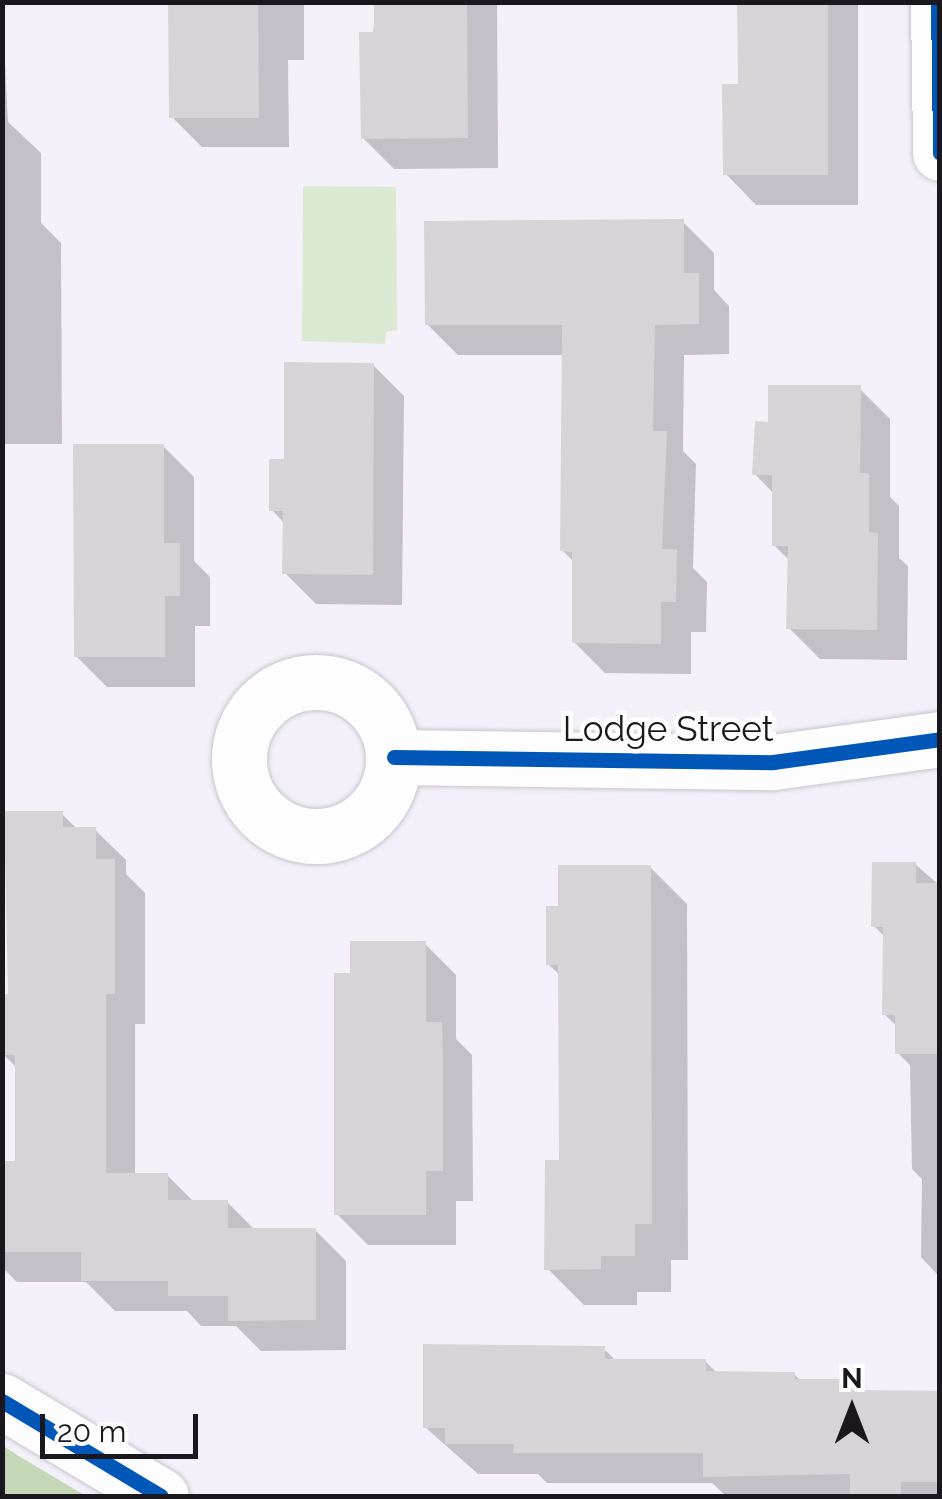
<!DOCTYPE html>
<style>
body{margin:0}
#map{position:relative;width:942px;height:1499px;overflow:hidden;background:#f4f0fa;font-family:Raleway,sans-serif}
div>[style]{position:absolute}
.green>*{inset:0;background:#dae9d1}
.forest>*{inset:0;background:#c4d8b7}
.shadow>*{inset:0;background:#0003}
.building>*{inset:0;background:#d8d3d6}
.roads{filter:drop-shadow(0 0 2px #c7c5cc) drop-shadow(0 0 2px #c7c5cc)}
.street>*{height:55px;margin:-27.5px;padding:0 27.5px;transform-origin:27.5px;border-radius:27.5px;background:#fdfdfe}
.street>.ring{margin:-27.5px;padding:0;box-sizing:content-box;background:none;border:55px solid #fdfdfe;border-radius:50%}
.cycleway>*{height:15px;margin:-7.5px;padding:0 7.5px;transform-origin:7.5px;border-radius:7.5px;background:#0057b8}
span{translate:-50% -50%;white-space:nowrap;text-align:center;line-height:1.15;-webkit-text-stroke:9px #fdfdfd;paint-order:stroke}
.street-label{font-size:35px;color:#1a171e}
.frame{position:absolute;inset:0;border:5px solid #1a171e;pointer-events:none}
.north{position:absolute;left:802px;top:1359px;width:100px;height:100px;-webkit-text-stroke:8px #fdfdfd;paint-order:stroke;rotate:0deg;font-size:28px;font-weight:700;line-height:40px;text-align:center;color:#1a171e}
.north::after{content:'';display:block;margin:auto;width:35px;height:45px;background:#1a171e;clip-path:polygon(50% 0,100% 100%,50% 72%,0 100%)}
.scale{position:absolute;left:40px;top:1414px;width:158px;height:45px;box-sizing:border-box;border:5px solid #1a171e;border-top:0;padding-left:12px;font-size:30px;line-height:35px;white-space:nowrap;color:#1a171e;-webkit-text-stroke:8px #fdfdfd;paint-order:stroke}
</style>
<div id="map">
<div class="green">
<i style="clip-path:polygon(303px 186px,396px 187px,397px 330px,386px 332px,385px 344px,302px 341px)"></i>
</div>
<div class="forest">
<i style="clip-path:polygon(2px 1445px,17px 1455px,86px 1496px,3px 1496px)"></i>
</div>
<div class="shadow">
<i style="clip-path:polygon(2px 2px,8px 122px,41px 153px,41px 223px,61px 243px,62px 444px,2px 444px)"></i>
<i style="clip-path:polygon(170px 2px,304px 3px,304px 60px,288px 60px,289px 147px,202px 147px,171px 116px)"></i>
<i style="clip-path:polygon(376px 2px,497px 2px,498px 168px,394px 169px,363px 138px)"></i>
<i style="clip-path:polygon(738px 2px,858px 2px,858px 205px,756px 205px,726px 174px,740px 86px)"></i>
<i style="clip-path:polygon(683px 222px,714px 253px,714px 290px,729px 306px,729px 354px,684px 355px,683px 451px,696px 464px,693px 568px,707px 582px,706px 632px,691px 632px,691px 674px,605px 673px,574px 642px,575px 563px,562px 550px,564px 355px,458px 355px,427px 324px)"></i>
<i style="clip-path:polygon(373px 365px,404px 396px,402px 605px,316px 604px,285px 573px,285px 524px,272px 510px,286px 461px)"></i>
<i style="clip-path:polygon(859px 388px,890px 419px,890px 497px,899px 506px,899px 558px,908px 566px,907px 660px,820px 659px,789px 628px,790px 561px,774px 545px,774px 494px,755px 474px,770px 425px)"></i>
<i style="clip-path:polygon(163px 446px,194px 477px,194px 561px,210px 577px,210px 626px,195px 626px,195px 687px,107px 687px,76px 656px)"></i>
<i style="clip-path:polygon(62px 814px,78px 830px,95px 830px,126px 860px,126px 874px,145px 893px,145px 1024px,135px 1024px,135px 1175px,167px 1175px,194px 1202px,227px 1202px,255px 1230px,315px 1230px,346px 1261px,346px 1350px,261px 1351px,236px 1326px,201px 1326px,187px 1311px,115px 1311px,86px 1282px,17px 1282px,2px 1267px,2px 1199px,18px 1164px,18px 1069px,3px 1054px,11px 996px)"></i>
<i style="clip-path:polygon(915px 864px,940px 886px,940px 1299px,937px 1274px,921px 1257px,922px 1179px,912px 1169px,910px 1065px,898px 1053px,898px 1027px,884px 1014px,885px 937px,874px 926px)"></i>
<i style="clip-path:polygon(650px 867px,687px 904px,688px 1260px,671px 1260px,671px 1292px,637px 1292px,637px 1305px,584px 1305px,547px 1268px,561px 1163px,561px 976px,548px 964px,560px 908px)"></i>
<i style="clip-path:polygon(425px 944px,456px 975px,456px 1039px,472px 1055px,473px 1201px,456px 1201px,456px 1245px,368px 1245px,337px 1214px,352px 975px)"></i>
<i style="clip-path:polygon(604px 1349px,616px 1361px,705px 1361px,717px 1373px,794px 1374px,802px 1382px,852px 1382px,863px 1393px,940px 1393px,940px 1496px,726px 1496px,712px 1483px,547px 1483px,538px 1474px,478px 1474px,425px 1427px)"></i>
</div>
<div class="building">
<i style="clip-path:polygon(168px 2px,258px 2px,259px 118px,169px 118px)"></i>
<i style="clip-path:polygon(374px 2px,467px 2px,468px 138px,361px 139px,359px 32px,374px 32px)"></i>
<i style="clip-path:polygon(737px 2px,828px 2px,828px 175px,723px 175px,722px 84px,738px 84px)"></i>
<i style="clip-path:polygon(684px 219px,684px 273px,699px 273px,699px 324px,655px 325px,653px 431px,667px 431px,662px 549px,677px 549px,676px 602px,661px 602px,661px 644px,572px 643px,572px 552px,560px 551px,562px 325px,425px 325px,424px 221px)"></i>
<i style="clip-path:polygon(284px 362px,374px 363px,373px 575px,282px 574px,283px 511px,269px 511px,269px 459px,284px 459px)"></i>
<i style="clip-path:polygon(768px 385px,861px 385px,860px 473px,869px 473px,869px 532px,878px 533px,877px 630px,786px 629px,788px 546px,772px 546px,772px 475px,752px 475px,755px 421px,768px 422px)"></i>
<i style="clip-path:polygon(73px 444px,164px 444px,164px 543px,180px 543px,180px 596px,165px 596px,165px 657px,74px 657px)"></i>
<i style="clip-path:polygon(4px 811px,63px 811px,63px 827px,96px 827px,96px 859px,115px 859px,115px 994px,106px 994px,106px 1173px,168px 1173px,168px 1200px,228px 1200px,228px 1228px,316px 1228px,316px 1320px,228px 1321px,228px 1296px,168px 1296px,168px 1281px,81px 1281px,81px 1252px,2px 1252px,2px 1161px,15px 1161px,15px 1055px,2px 1055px,2px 994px,8px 994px)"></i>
<i style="clip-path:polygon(872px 862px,916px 862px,916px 883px,940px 883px,940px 1054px,895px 1054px,895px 1015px,882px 1015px,883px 927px,871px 927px)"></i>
<i style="clip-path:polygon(558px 865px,651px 865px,652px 1224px,635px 1224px,635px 1256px,601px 1256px,601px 1269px,544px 1270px,545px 1160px,559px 1160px,558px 965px,546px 965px,546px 906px,558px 906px)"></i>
<i style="clip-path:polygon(350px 941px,426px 941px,426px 1022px,442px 1022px,443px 1061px,443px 1171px,426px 1171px,426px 1215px,334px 1215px,334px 973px,350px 973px)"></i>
<i style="clip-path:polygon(423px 1344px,605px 1346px,605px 1359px,706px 1359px,706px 1371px,795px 1372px,795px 1379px,853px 1379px,853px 1390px,939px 1391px,939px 1482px,901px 1482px,901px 1496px,850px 1496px,850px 1474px,703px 1477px,703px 1453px,513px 1453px,514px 1444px,445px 1444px,445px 1428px,423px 1428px)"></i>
</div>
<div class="roads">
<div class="street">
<i style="left:938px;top:2px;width:151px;rotate:89.2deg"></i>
<i class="ring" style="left:239px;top:682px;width:99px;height:99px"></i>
<i style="left:394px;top:757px;width:379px;rotate:0.8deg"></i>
<i style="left:773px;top:762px;width:169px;rotate:-7.8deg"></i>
<i style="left:2px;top:1401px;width:185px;rotate:30.9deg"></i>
</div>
</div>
<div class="cycleway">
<i style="left:938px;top:2px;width:151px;rotate:89.2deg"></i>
<i style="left:394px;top:757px;width:379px;rotate:0.8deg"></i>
<i style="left:773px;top:762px;width:169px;rotate:-7.8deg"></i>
<i style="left:2px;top:1401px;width:185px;rotate:30.9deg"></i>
</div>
<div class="street-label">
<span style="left:668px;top:729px">Lodge Street</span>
</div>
<div class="frame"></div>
<div class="north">N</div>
<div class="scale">20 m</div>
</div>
